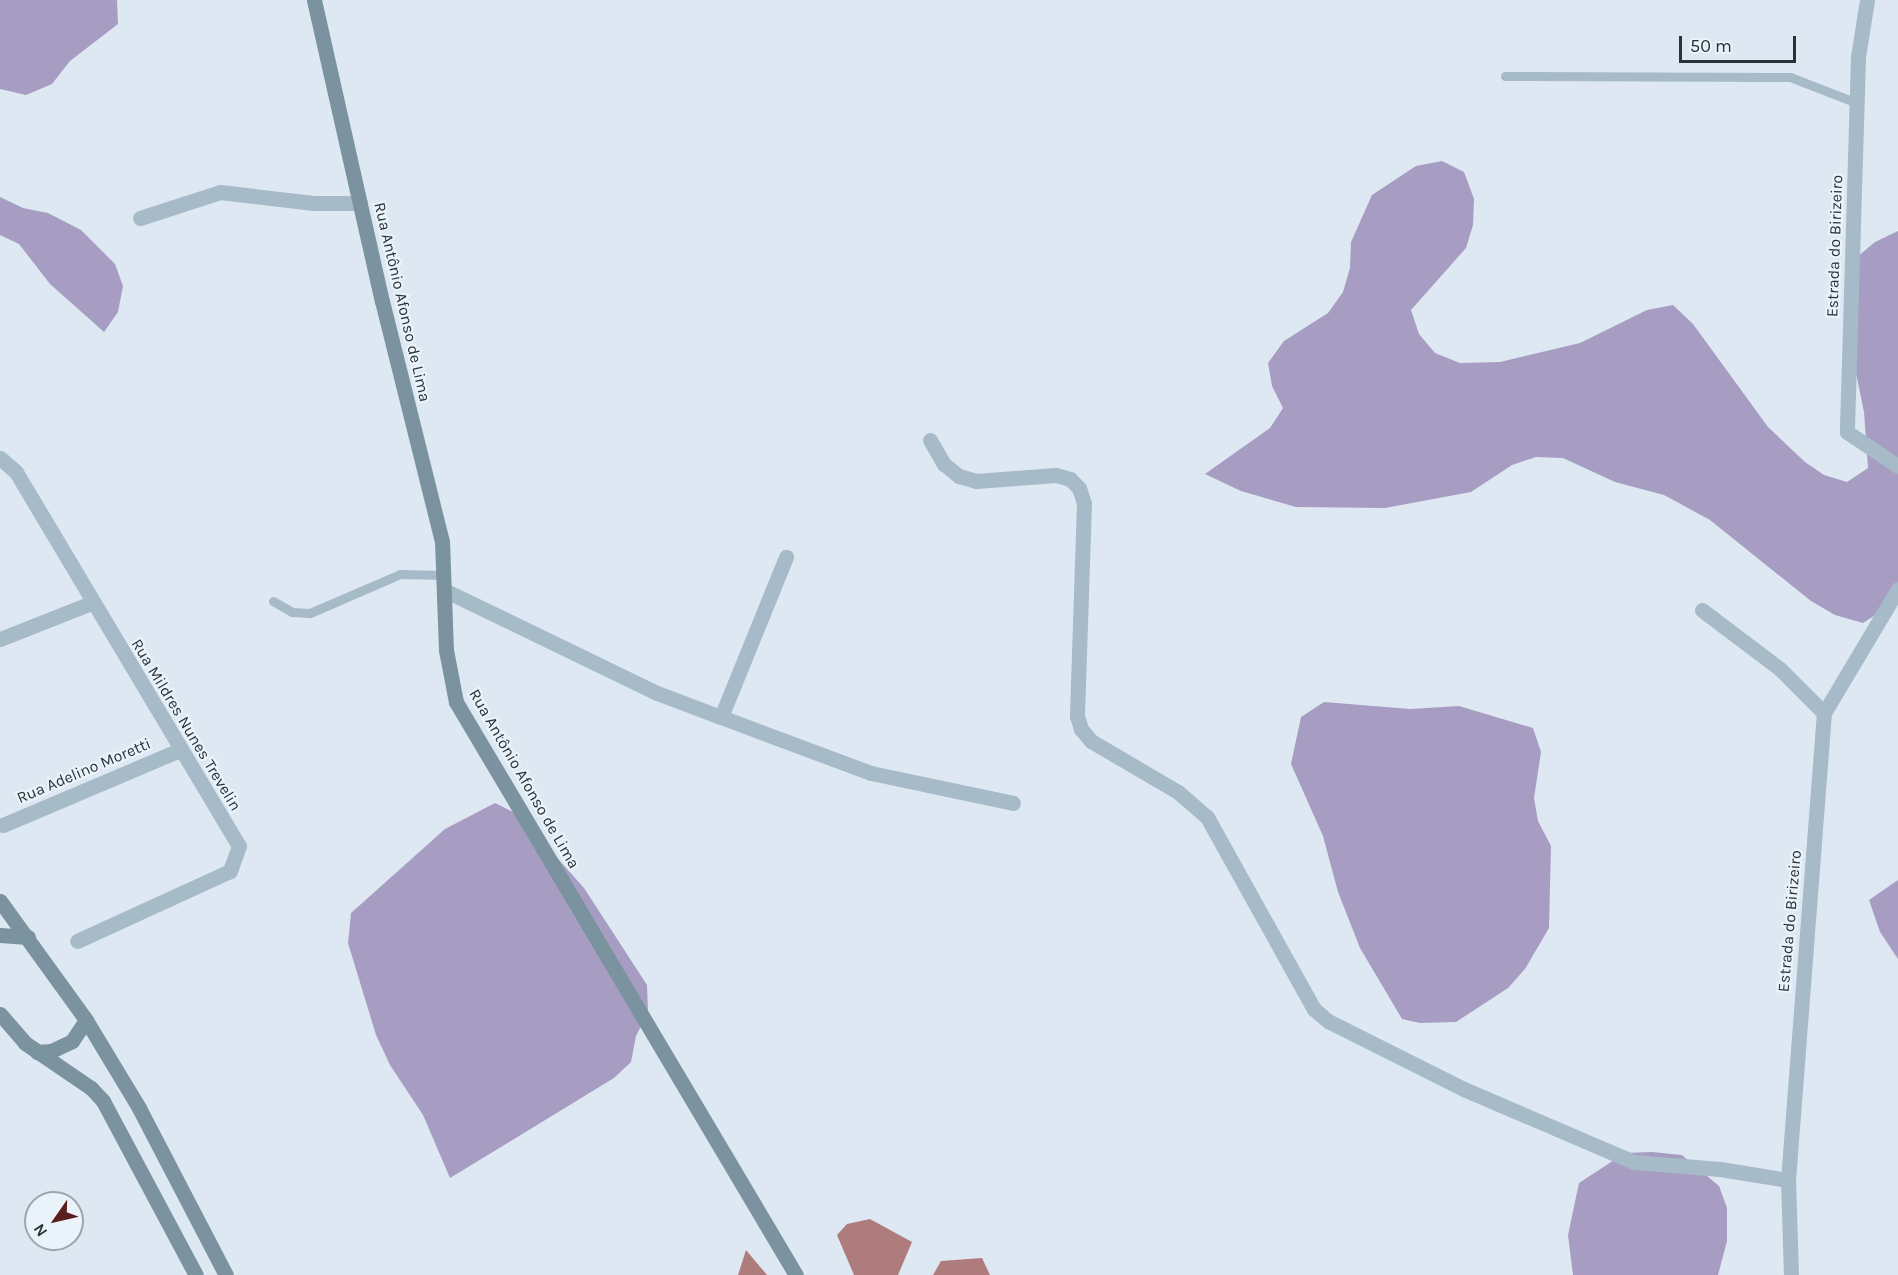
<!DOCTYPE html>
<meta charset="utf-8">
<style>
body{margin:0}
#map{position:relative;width:1898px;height:1275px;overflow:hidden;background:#dde8f2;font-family:Karla,sans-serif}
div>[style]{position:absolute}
.green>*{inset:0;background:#a79dc2}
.water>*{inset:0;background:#af7c7d}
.lane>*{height:9px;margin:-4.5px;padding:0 4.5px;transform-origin:4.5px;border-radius:4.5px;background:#a6bac8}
.street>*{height:15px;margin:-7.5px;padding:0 7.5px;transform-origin:7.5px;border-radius:7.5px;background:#a6bac8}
.secondary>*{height:15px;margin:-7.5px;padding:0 7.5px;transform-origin:7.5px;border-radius:7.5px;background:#7a939e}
span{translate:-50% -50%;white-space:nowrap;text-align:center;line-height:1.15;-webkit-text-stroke:4.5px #eaf2fa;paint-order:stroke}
.street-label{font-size:16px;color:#293438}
.north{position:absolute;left:24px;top:1191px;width:60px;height:60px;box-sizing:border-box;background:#eaf2fa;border:2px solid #9da6ac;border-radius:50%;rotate:236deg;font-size:16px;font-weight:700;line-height:24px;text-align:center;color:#293438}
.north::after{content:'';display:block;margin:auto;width:21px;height:27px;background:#591f1e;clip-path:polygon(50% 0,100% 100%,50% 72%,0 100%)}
.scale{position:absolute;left:1679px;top:36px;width:117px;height:27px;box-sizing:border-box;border:3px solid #293438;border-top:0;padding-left:8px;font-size:18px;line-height:21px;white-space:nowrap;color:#293438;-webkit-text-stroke:4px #eaf2fa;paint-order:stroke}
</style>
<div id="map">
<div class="green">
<i style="clip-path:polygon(0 0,117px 0,118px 24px,70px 61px,52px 84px,26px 95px,0 89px)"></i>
<i style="clip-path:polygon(1442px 161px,1464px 172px,1474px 199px,1473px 225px,1466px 248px,1411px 310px,1419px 334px,1435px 353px,1460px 363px,1500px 362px,1580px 343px,1647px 310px,1673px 305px,1693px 324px,1768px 427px,1805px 462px,1824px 475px,1847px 482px,1868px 468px,1864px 412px,1854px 363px,1856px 258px,1875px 242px,1898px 231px,1898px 593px,1883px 610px,1863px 623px,1835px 615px,1811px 601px,1710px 520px,1664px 495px,1615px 482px,1563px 458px,1536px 457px,1512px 465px,1471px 492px,1385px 508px,1296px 507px,1241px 491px,1205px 474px,1270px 428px,1283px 408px,1272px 386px,1268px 363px,1284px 341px,1328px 313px,1343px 292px,1350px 268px,1351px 242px,1372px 195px,1416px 166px)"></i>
<i style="clip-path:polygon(0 197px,23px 208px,48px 213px,81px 230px,115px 264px,123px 286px,118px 312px,104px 332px,50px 284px,19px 244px,0 235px)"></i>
<i style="clip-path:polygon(1324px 702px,1410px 709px,1459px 706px,1533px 728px,1541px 752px,1534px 798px,1538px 821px,1551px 846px,1549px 928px,1525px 969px,1508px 988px,1456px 1022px,1420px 1023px,1402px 1019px,1360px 948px,1338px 892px,1323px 836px,1291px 764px,1301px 717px)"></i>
<i style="clip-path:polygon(495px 803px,519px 815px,584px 888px,647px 985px,648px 1012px,636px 1036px,631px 1062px,614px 1078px,450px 1178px,423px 1115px,390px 1065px,376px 1035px,348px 943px,351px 913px,445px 829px)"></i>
<i style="clip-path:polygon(1898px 880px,1898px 959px,1880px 932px,1869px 900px)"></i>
<i style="clip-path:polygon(1652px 1152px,1682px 1155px,1719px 1186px,1727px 1208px,1727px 1241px,1718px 1275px,1573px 1275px,1568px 1235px,1579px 1183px,1625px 1153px)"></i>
</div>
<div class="water">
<i style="clip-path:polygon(870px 1219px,912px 1242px,898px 1275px,854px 1275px,837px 1235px,847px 1224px)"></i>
<i style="clip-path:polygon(746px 1250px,767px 1275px,738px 1275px)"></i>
<i style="clip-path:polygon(982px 1258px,990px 1275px,933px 1275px,941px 1261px)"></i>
</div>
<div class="lane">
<i style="left:1505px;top:76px;width:285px;rotate:0.2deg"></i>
<i style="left:1790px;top:77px;width:72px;rotate:21.2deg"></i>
<i style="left:273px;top:601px;width:22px;rotate:30deg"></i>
<i style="left:292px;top:612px;width:18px;rotate:3deg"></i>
<i style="left:310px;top:613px;width:98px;rotate:-23.4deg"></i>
<i style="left:400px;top:574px;width:44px;rotate:1.3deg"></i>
</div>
<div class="street">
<i style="left:1867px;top:0;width:58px;rotate:99deg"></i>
<i style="left:1858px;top:57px;width:375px;rotate:91.7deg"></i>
<i style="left:1847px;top:432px;width:61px;rotate:33.7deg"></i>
<i style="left:140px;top:218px;width:84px;rotate:-18deg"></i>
<i style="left:220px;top:192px;width:94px;rotate:6.7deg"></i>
<i style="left:313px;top:203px;width:47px"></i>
<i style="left:930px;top:440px;width:28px;rotate:60deg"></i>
<i style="left:944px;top:464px;width:19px;rotate:39deg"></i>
<i style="left:959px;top:476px;width:18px;rotate:16deg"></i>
<i style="left:976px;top:481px;width:80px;rotate:-4.3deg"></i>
<i style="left:1056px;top:475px;width:15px;rotate:16deg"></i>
<i style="left:1070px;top:479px;width:13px;rotate:45deg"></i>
<i style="left:1079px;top:488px;width:16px;rotate:72deg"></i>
<i style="left:1084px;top:503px;width:213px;rotate:91.9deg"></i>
<i style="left:1077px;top:716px;width:14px;rotate:73deg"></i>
<i style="left:1081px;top:729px;width:16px;rotate:50deg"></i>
<i style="left:1091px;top:741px;width:101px;rotate:30.4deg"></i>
<i style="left:1178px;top:792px;width:38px;rotate:41deg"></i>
<i style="left:1207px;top:817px;width:220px;rotate:60.9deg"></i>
<i style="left:1314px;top:1009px;width:18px;rotate:41deg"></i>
<i style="left:1328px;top:1021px;width:154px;rotate:26.6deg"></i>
<i style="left:1466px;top:1090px;width:183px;rotate:23.2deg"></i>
<i style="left:1634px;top:1162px;width:86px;rotate:4.7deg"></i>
<i style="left:1720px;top:1169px;width:69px;rotate:9.2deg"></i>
<i style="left:0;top:458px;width:21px;rotate:41deg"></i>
<i style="left:16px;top:472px;width:435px;rotate:59.2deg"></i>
<i style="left:239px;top:846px;width:27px;rotate:110deg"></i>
<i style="left:230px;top:871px;width:168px;rotate:155.4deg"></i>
<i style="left:444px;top:590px;width:237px;rotate:25.8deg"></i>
<i style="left:657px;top:693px;width:68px;rotate:20.6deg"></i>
<i style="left:721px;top:717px;width:160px;rotate:20.5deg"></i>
<i style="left:871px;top:773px;width:145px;rotate:11.9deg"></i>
<i style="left:1702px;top:610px;width:98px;rotate:37.1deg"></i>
<i style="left:1780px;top:669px;width:62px;rotate:45deg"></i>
<i style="left:0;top:639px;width:98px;rotate:-21.6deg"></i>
<i style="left:721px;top:717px;width:173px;rotate:-67.9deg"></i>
<i style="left:3px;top:825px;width:192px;rotate:-23deg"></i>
<i style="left:1791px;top:1275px;width:95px;rotate:-91.8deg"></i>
<i style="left:1788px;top:1180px;width:468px;rotate:-85.6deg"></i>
<i style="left:1824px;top:713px;width:144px;rotate:-59.2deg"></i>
</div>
<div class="secondary">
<i style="left:314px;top:0;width:309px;rotate:77.3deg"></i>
<i style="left:382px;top:301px;width:247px;rotate:76deg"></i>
<i style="left:442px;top:541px;width:109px;rotate:87.9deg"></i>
<i style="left:446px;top:650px;width:53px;rotate:79.1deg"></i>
<i style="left:456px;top:702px;width:666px;rotate:59.32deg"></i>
<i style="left:0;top:901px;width:147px;rotate:54.1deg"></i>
<i style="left:86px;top:1020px;width:103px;rotate:58.9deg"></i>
<i style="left:139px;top:1108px;width:188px;rotate:62.5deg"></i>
<i style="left:0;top:935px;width:28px;rotate:4deg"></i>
<i style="left:0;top:1014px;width:38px;rotate:49deg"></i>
<i style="left:25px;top:1043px;width:80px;rotate:34.3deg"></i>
<i style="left:91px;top:1088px;width:18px;rotate:47deg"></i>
<i style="left:103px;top:1101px;width:197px;rotate:61.9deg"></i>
<i style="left:37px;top:1052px;width:14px;rotate:-4deg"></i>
<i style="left:51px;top:1051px;width:23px;rotate:-25deg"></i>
<i style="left:72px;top:1041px;width:25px;rotate:-56deg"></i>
</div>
<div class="street-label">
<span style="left:1835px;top:246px;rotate:-88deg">Estrada do Birizeiro</span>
<span style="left:402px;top:302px;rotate:77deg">Rua Antônio Afonso de Lima</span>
<span style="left:186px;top:725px;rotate:59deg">Rua Mildres Nunes Trevelin</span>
<span style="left:84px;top:771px;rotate:-23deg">Rua Adelino Moretti</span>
<span style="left:524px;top:779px;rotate:60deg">Rua Antônio Afonso de Lima</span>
<span style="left:1790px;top:921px;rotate:-85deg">Estrada do Birizeiro</span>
</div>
<div class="north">N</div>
<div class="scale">50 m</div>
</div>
